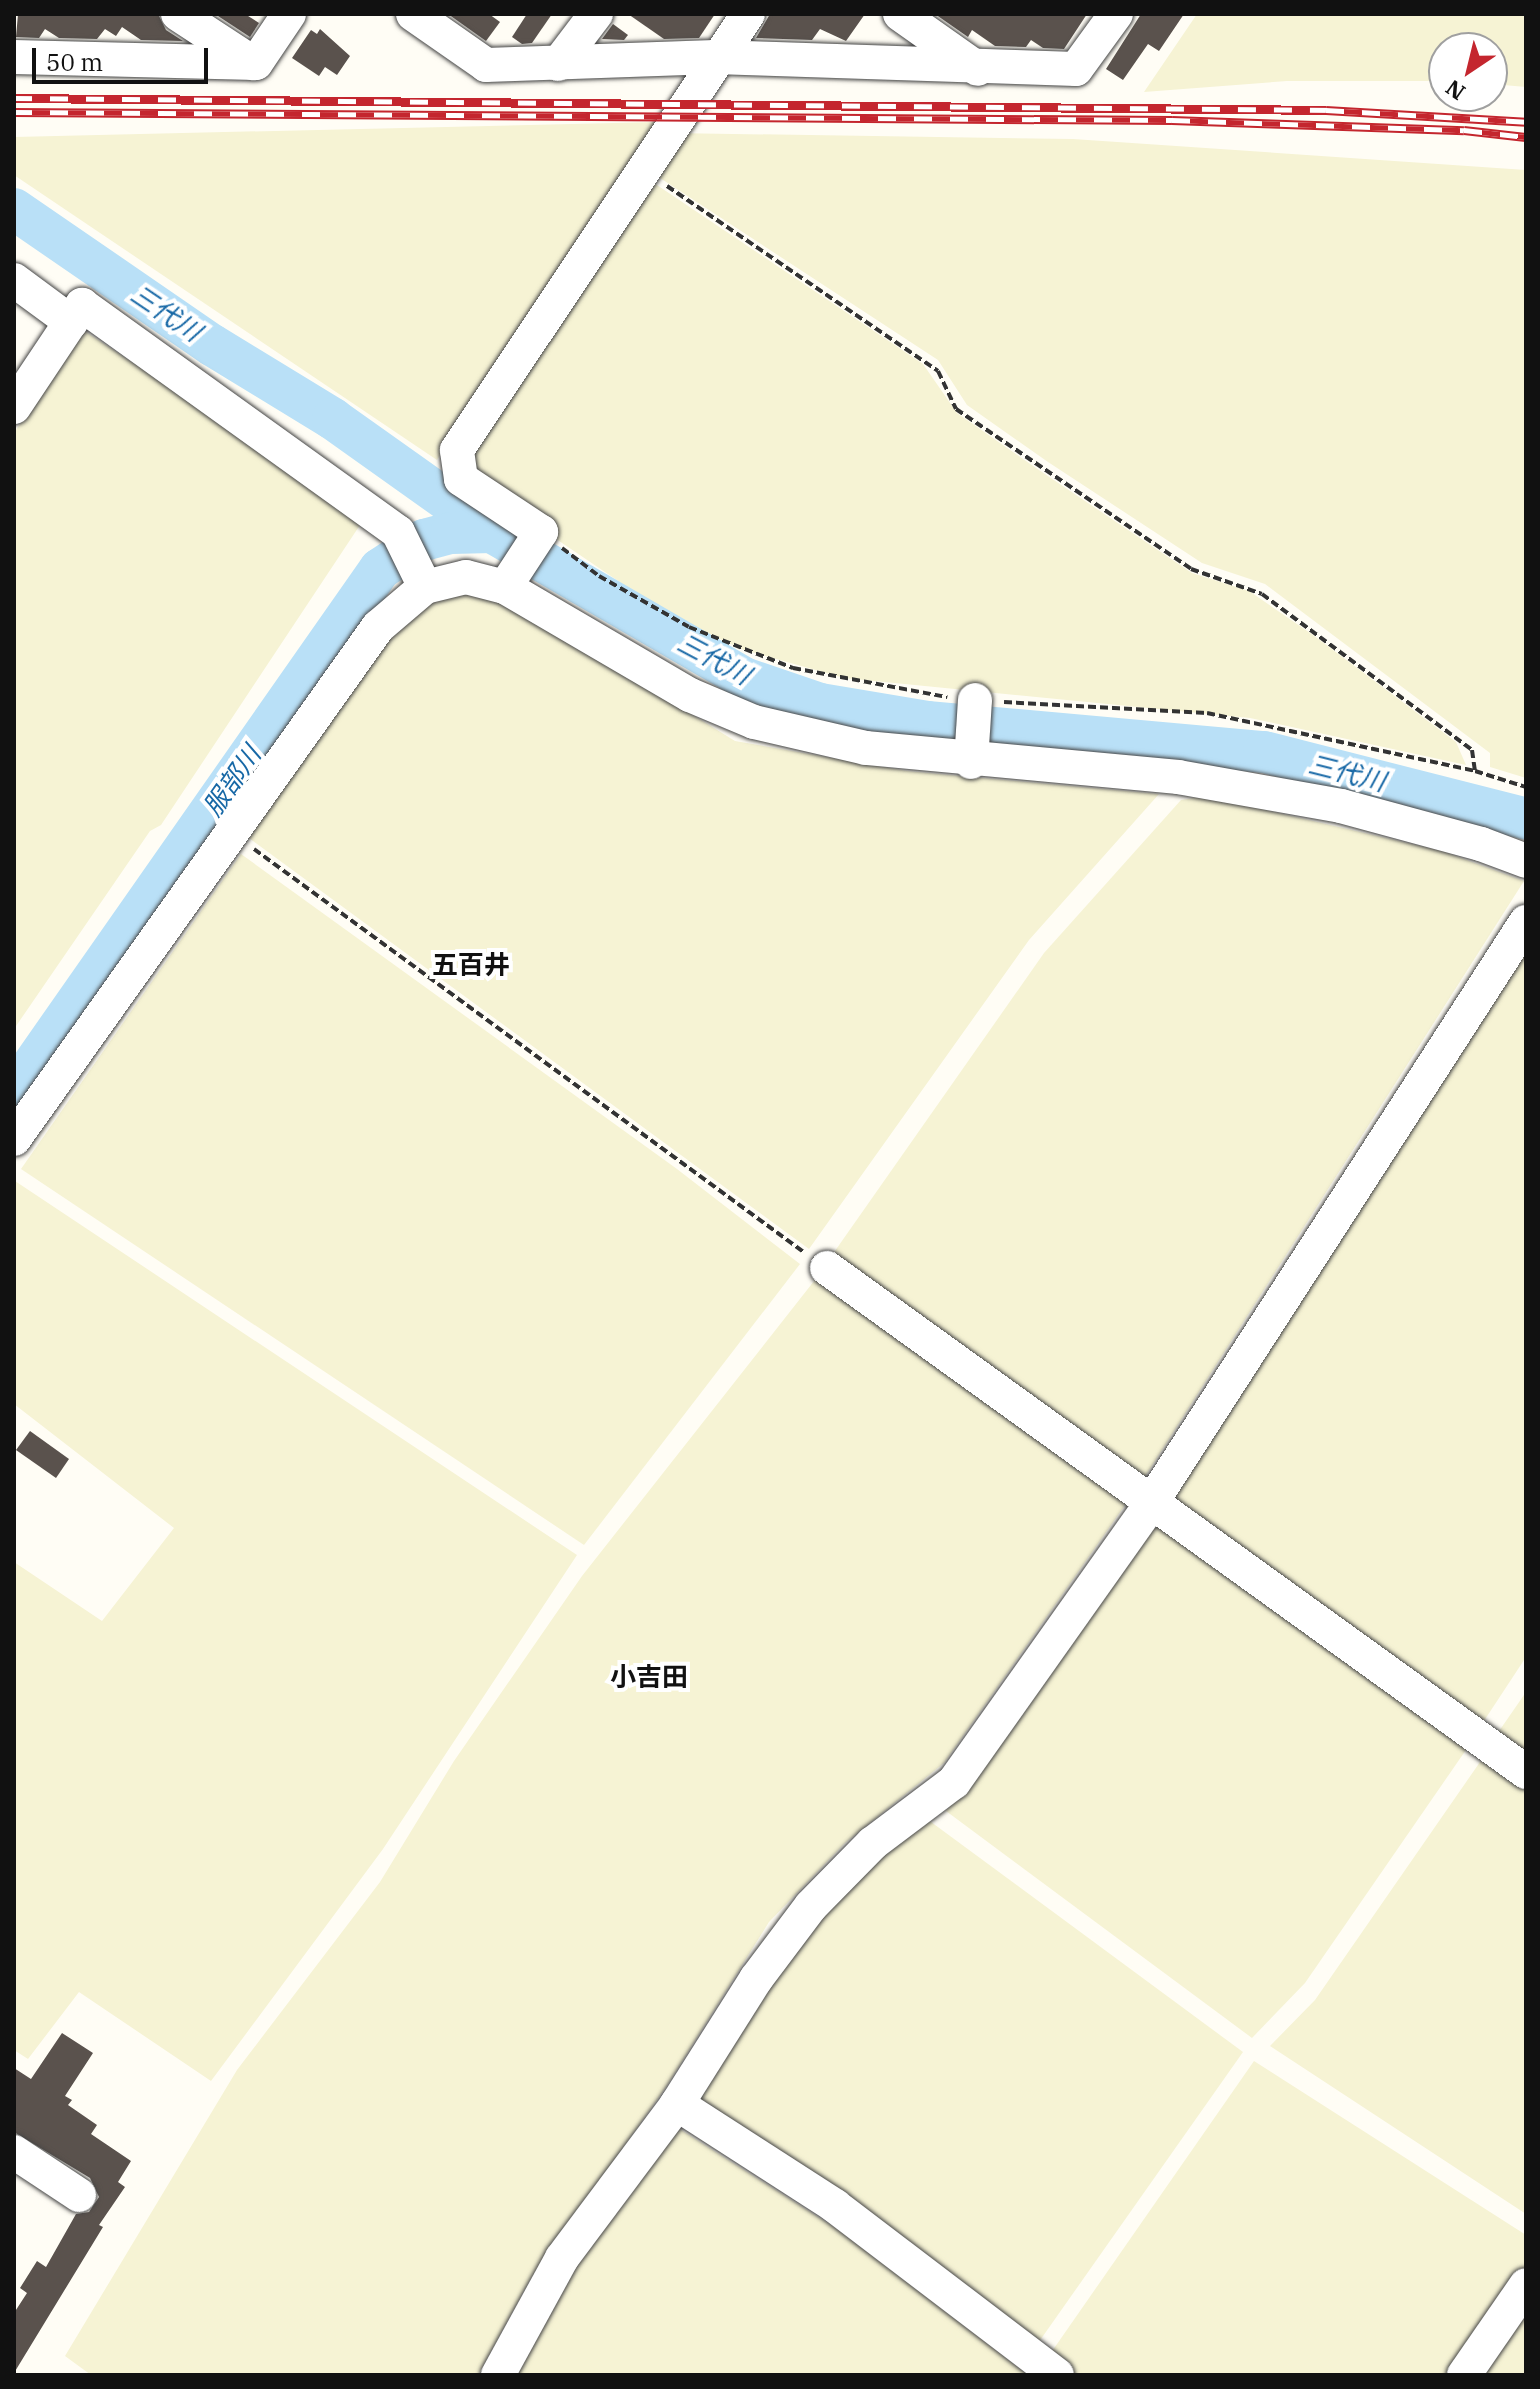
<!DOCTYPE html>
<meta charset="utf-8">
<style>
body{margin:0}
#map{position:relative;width:1540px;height:2389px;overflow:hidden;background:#fffdf5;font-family:"IBM Plex Serif","Noto Sans JP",serif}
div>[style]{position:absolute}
.farmland>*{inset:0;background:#f6f3d4}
.river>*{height:42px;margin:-21px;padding:0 21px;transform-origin:21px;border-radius:21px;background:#b9e0f7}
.building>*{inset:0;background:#5a524d}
.path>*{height:4px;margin-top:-2px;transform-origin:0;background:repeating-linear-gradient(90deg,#333 0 8px,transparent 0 12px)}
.roads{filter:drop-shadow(0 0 2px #444) drop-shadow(0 0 2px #444)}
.minor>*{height:34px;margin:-17px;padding:0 17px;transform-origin:17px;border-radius:17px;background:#fff}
.rail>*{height:9px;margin-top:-4.5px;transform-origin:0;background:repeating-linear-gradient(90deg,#fff 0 18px,#c4262e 0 36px);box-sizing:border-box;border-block:2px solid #c4262e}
span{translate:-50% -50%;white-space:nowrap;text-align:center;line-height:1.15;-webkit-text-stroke:8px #fff;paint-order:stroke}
.water-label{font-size:26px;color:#1768a6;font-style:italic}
.neighbourhood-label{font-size:26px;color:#111;font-weight:700}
.frame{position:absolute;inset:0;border:16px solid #111;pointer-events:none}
.north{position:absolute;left:1428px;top:32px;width:80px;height:80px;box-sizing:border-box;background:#fff;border:2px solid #a0a0a0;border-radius:50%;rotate:215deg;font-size:22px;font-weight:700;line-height:32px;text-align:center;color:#111}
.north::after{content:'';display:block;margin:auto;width:28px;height:36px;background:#c4262e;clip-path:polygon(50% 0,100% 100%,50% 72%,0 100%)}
.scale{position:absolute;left:32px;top:48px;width:176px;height:36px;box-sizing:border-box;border:4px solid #111;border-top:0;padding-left:10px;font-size:24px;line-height:28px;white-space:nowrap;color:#111;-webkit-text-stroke:6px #fff;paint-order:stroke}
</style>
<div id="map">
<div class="farmland">
<i style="clip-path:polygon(1197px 14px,1526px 14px,1526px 87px,1492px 84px,1492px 48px,1444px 48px,1444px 81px,1287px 81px,1144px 92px)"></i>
<i style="clip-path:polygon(657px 122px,437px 460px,14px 175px,14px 137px)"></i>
<i style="clip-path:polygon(672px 133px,1073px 139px,1526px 170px,1526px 778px,1490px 767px,1490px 753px,1265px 584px,1202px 563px,1048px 462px,967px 405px,938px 360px,657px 176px)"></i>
<i style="clip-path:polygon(645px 177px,923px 364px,957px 413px,1036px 468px,1192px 573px,1249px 591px,1313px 635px,1456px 742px,1466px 765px,1250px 718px,844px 678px,744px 650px,670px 616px,466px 478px,466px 446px)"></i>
<i style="clip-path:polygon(83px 330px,366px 516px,161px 825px,150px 831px,14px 1029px,14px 433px)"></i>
<i style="clip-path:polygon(447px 592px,495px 593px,735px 741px,907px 771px,1159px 794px,1029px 940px,809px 1249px,249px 838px,400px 622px)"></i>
<i style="clip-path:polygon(1206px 796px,1442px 851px,1524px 881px,1141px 1483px,830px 1258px,1044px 953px,1181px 800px)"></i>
<i style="clip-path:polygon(241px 854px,677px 1169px,800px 1264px,584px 1545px,21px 1169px)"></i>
<i style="clip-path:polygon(1526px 928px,1526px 1657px,1478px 1730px,1166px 1493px)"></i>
<i style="clip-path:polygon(15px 1181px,577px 1555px,383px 1849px,211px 2081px,79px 1992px,28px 2059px,14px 2050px,14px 1562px,102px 1621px,174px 1528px,14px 1404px)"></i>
<i style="clip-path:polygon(818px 1276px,1128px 1501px,944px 1763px,845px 1843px,769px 1922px,666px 2087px,531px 2278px,478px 2375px,91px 2375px,65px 2356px,237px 2070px,380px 1882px,454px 1761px,582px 1576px)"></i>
<i style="clip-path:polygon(1157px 1519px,1468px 1747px,1305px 1983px,1252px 2038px,946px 1811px)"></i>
<i style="clip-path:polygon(1526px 1692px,1526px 1767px,1495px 1737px)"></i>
<i style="clip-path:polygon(1489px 1761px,1526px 1787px,1526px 2214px,1270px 2046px,1315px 2000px,1480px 1762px)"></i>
<i style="clip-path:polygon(927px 1819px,1243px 2052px,1036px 2346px,696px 2101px,761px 1991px,863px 1866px)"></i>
<i style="clip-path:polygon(1254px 2061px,1526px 2235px,1526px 2269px,1452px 2375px,1061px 2375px,1048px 2357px)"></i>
<i style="clip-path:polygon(678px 2128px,837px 2229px,1028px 2375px,510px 2375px,574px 2262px)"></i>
<i style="clip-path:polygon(1526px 2307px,1526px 2375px,1479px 2375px)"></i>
</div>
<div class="river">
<i style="left:14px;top:209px;width:240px;rotate:34.5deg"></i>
<i style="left:212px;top:345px;width:142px;rotate:31.4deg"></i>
<i style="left:333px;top:419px;width:195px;rotate:35.4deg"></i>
<i style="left:492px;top:532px;width:291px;rotate:30.1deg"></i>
<i style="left:744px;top:678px;width:80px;rotate:18.9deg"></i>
<i style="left:820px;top:704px;width:109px;rotate:9.5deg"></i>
<i style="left:927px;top:722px;width:338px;rotate:5.1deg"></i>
<i style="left:1264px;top:752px;width:270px;rotate:14.3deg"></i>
<i style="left:14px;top:1092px;width:638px;rotate:-55.02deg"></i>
<i style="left:380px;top:569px;width:53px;rotate:-33.4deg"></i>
<i style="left:424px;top:540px;width:28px;rotate:-15deg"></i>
<i style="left:451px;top:533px;width:41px;rotate:-1.4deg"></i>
</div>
<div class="building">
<i style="clip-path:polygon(18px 14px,158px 14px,166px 30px,183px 41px,141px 40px,122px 27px,116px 36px,105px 29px,97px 39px,59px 38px,45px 29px,39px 38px,16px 37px)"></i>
<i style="clip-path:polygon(215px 14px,245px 14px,259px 23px,250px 37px)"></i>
<i style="clip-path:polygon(448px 14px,489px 14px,500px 22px,486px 41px)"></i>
<i style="clip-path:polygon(527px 14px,552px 14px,532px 43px,522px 44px,512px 37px)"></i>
<i style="clip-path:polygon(628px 14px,715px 14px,699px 38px,664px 39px)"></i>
<i style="clip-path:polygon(770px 14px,865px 14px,846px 41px,820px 29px,812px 40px,756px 38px)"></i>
<i style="clip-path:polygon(935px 14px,1087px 14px,1064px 49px,1043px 48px,1031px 40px,1026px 47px,995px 46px,972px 30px,968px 37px)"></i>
<i style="clip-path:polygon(1141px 14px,1184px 14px,1159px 51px,1148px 44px,1123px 80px,1106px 69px)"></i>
<i style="clip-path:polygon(613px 24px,628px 35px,624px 40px,602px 39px)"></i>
<i style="clip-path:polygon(320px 29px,350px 56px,337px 75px,325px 67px,319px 76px,292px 58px,311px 30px,317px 34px)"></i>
<i style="clip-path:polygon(30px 1431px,69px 1459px,56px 1478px,16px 1450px)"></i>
<i style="clip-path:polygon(62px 2033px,93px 2053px,65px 2096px,72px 2100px,68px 2105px,97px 2125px,91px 2134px,131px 2161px,118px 2182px,125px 2187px,99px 2225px,103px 2227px,14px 2373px,14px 2313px,27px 2293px,20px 2288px,37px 2261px,46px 2267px,76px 2214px,89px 2212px,99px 2197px,90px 2178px,14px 2132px,14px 2068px,31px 2079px)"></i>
</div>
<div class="path">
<i style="left:667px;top:186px;width:328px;rotate:34.3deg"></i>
<i style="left:938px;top:371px;width:42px;rotate:64.7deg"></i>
<i style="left:956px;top:409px;width:284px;rotate:34.2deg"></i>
<i style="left:1191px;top:569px;width:75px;rotate:19.4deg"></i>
<i style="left:1262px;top:594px;width:262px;rotate:36.6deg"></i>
<i style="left:1472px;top:750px;width:21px;rotate:82deg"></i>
<i style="left:1475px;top:771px;width:53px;rotate:17.4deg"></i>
<i style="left:562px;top:548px;width:46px;rotate:37.1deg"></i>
<i style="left:599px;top:576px;width:103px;rotate:29.5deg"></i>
<i style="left:689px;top:627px;width:112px;rotate:21.5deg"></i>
<i style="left:793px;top:668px;width:157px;rotate:10.7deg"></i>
<i style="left:1004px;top:702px;width:203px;rotate:3.1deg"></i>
<i style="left:1207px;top:713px;width:274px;rotate:12.2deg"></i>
<i style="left:254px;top:849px;width:683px;rotate:36.25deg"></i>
</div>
<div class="roads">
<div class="minor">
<i style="left:178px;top:14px;width:90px;rotate:33.2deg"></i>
<i style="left:413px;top:14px;width:89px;rotate:34.9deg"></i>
<i style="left:486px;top:65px;width:229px;rotate:-2deg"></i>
<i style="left:715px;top:57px;width:361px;rotate:1.9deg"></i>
<i style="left:1076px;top:69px;width:68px;rotate:-54deg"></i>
<i style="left:900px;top:14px;width:95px;rotate:35.2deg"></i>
<i style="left:14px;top:57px;width:242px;rotate:1.4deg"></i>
<i style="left:256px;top:63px;width:59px;rotate:-56deg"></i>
<i style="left:558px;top:64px;width:63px;rotate:-52.8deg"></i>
<i style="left:14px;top:280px;width:71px;rotate:36.4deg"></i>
<i style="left:14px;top:407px;width:123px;rotate:-56.3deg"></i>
<i style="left:82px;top:305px;width:389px;rotate:35.7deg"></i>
<i style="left:398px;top:532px;width:61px;rotate:63.9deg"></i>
<i style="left:505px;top:587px;width:66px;rotate:-56.8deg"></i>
<i style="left:541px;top:532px;width:96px;rotate:-146.5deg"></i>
<i style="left:461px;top:479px;width:29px;rotate:-98deg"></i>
<i style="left:457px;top:450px;width:524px;rotate:-56.28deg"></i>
<i style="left:971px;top:762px;width:62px;rotate:-86.3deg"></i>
<i style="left:14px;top:1139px;width:628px;rotate:-54.59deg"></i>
<i style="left:378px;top:627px;width:62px;rotate:-40.4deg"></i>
<i style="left:425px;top:587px;width:42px;rotate:-13.7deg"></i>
<i style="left:466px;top:577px;width:40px;rotate:14.4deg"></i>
<i style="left:505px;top:587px;width:214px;rotate:30.3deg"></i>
<i style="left:690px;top:695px;width:69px;rotate:22.9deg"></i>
<i style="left:754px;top:722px;width:115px;rotate:13.1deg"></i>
<i style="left:866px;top:748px;width:313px;rotate:5.3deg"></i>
<i style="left:1178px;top:777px;width:166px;rotate:10.1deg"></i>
<i style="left:1341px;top:806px;width:145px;rotate:15.2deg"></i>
<i style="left:1481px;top:844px;width:48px;rotate:20.7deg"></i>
<i style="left:827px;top:1268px;width:862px;rotate:35.79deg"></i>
<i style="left:677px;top:2104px;width:188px;rotate:32.8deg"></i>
<i style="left:835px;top:2206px;width:279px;rotate:37.3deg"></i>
<i style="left:14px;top:2152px;width:78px;rotate:33.5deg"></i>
<i style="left:498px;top:2375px;width:133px;rotate:-61.3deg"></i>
<i style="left:562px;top:2258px;width:192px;rotate:-53.2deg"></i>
<i style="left:677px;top:2104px;width:148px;rotate:-57.7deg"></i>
<i style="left:756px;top:1979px;width:91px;rotate:-53deg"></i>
<i style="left:811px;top:1906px;width:88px;rotate:-45.5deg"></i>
<i style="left:873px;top:1843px;width:101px;rotate:-37deg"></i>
<i style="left:954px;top:1782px;width:339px;rotate:-54.7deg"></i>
<i style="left:1150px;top:1505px;width:694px;rotate:-57.18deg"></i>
<i style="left:1464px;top:2375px;width:109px;rotate:-55.4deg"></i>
</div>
</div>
<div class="rail">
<i style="left:14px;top:98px;width:1312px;rotate:0.52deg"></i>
<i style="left:1326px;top:110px;width:200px;rotate:3.4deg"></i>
<i style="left:14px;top:112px;width:1158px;rotate:0.4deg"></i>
<i style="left:1172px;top:120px;width:292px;rotate:2deg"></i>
<i style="left:1464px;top:130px;width:62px;rotate:6.4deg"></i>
</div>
<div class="water-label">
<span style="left:166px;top:313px;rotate:34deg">三代川</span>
<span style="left:714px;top:659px;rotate:28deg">三代川</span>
<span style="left:1347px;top:773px;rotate:14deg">三代川</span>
<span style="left:232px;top:781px;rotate:-55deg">服部川</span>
</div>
<div class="neighbourhood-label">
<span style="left:471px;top:965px">五百井</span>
<span style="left:649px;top:1677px">小吉田</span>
</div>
<div class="frame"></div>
<div class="north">N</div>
<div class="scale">50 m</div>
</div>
